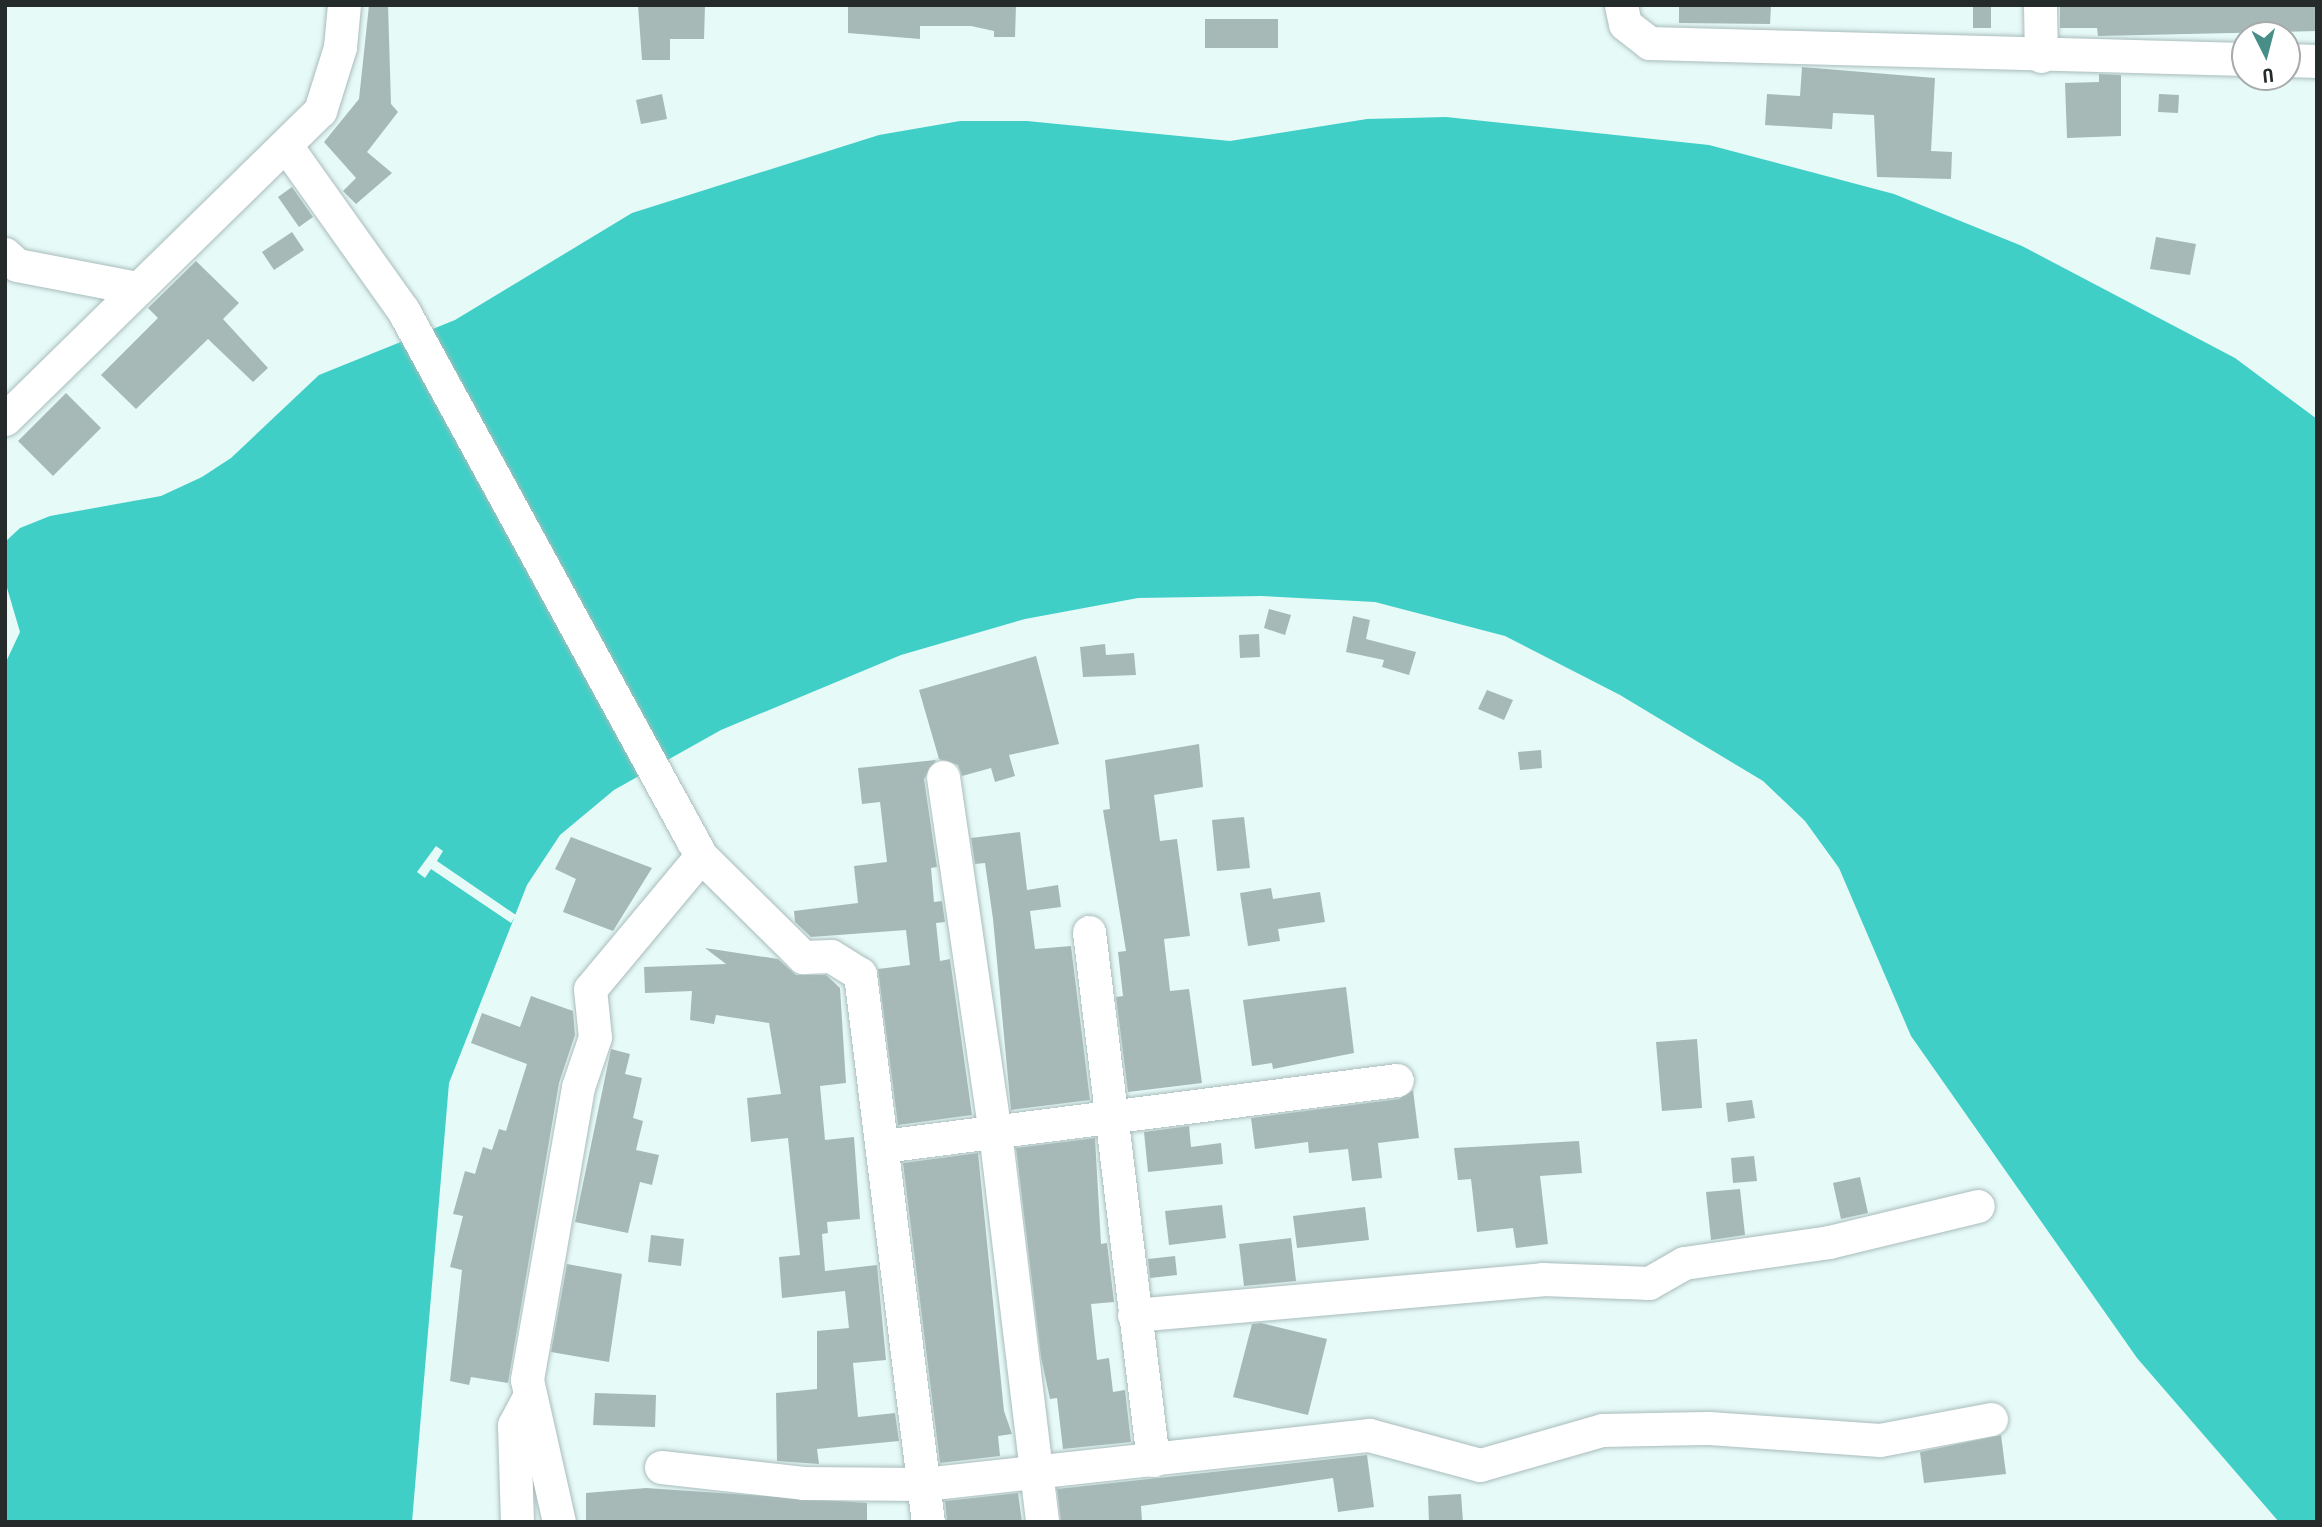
<!DOCTYPE html>
<style>
body{margin:0}
#map{position:relative;width:2322px;height:1527px;overflow:hidden;background:#e6faf8;font-family:"Roboto Condensed",sans-serif}
div>[style]{position:absolute}
.water>*{inset:0;background:#40cfc7}
.pier>*{inset:0;background:#e6faf8}
.building>*{inset:0;background:#a6b9b7}
.roads{filter:drop-shadow(0 0 2px #a9bcbb) drop-shadow(0 0 2px #a9bcbb)}
.minor>*{height:33px;margin:-16.5px;padding:0 16.5px;transform-origin:16.5px;border-radius:16.5px;background:#fff}
span{translate:-50% -50%;white-space:nowrap;text-align:center;line-height:1.15;-webkit-text-stroke:6px #fff;paint-order:stroke}
.frame{position:absolute;inset:0;border:7px solid #242b2a;pointer-events:none}
.north{position:absolute;left:2231px;top:21px;width:70px;height:70px;box-sizing:border-box;background:#fff;border:2px solid #a7aaaa;border-radius:50%;rotate:174deg;font-size:19px;font-weight:700;line-height:28px;text-align:center;color:#242b2a}
.north::after{content:'';display:block;margin:auto;width:24px;height:32px;background:#478e89;clip-path:polygon(50% 0,100% 100%,50% 72%,0 100%)}
</style>
<div id="map">
<div class="water">
<i style="clip-path:polygon(1446px 117px,1709px 145px,1894px 194px,2022px 246px,2235px 358px,2317px 419px,2317px 1522px,2279px 1522px,2137px 1358px,1911px 1036px,1839px 868px,1805px 821px,1763px 781px,1620px 695px,1505px 636px,1375px 602px,1261px 596px,1138px 598px,1025px 619px,901px 655px,721px 730px,614px 790px,560px 835px,527px 885px,449px 1083px,412px 1522px,5px 1522px,5px 664px,20px 632px,5px 581px,5px 542px,20px 528px,50px 516px,161px 496px,202px 477px,231px 458px,319px 375px,455px 320px,632px 213px,879px 135px,960px 121px,1027px 121px,1230px 141px,1367px 119px)"></i>
</div>
<div class="pier">
<i style="clip-path:polygon(436px 846px,443px 851px,437px 861px,516px 915px,511px 923px,431px 869px,425px 878px,417px 872px)"></i>
</div>
<div class="building">
<i style="clip-path:polygon(369px 5px,388px 5px,391px 104px,398px 112px,367px 152px,392px 173px,356px 204px,343px 191px,356px 178px,324px 142px,359px 99px)"></i>
<i style="clip-path:polygon(638px 5px,705px 5px,704px 39px,670px 39px,670px 60px,642px 60px)"></i>
<i style="clip-path:polygon(848px 5px,1016px 5px,1015px 37px,994px 37px,994px 31px,971px 26px,920px 26px,920px 39px,848px 33px)"></i>
<i style="clip-path:polygon(1679px 5px,1771px 5px,1770px 24px,1679px 23px)"></i>
<i style="clip-path:polygon(1973px 5px,1991px 5px,1991px 28px,1973px 28px)"></i>
<i style="clip-path:polygon(2060px 5px,2317px 5px,2317px 31px,2098px 36px,2097px 28px,2060px 28px)"></i>
<i style="clip-path:polygon(1205px 19px,1278px 19px,1278px 48px,1205px 48px)"></i>
<i style="clip-path:polygon(1802px 67px,1935px 78px,1931px 151px,1952px 152px,1951px 179px,1877px 177px,1874px 115px,1833px 113px,1832px 129px,1765px 125px,1767px 94px,1800px 96px)"></i>
<i style="clip-path:polygon(2099px 74px,2121px 75px,2121px 136px,2067px 138px,2065px 83px,2099px 82px)"></i>
<i style="clip-path:polygon(662px 94px,667px 119px,641px 124px,636px 100px)"></i>
<i style="clip-path:polygon(2159px 94px,2179px 95px,2178px 113px,2158px 112px)"></i>
<i style="clip-path:polygon(292px 187px,313px 217px,299px 227px,278px 197px)"></i>
<i style="clip-path:polygon(292px 232px,304px 250px,274px 270px,262px 252px)"></i>
<i style="clip-path:polygon(2156px 237px,2196px 244px,2190px 275px,2150px 269px)"></i>
<i style="clip-path:polygon(196px 261px,239px 303px,223px 319px,268px 368px,253px 382px,208px 339px,136px 409px,101px 375px,158px 318px,148px 308px)"></i>
<i style="clip-path:polygon(66px 393px,101px 428px,53px 476px,18px 441px)"></i>
<i style="clip-path:polygon(1269px 609px,1291px 615px,1285px 635px,1264px 628px)"></i>
<i style="clip-path:polygon(1353px 616px,1370px 620px,1366px 639px,1416px 652px,1409px 675px,1382px 667px,1384px 660px,1346px 652px)"></i>
<i style="clip-path:polygon(1259px 634px,1260px 657px,1240px 658px,1239px 635px)"></i>
<i style="clip-path:polygon(1105px 644px,1106px 655px,1134px 653px,1136px 675px,1083px 677px,1080px 647px)"></i>
<i style="clip-path:polygon(1036px 656px,1059px 744px,1009px 755px,1015px 776px,995px 782px,991px 768px,962px 776px,958px 765px,939px 759px,919px 690px)"></i>
<i style="clip-path:polygon(1487px 690px,1513px 700px,1504px 720px,1478px 709px)"></i>
<i style="clip-path:polygon(1199px 744px,1203px 787px,1154px 795px,1160px 841px,1177px 839px,1190px 936px,1164px 939px,1170px 991px,1189px 989px,1202px 1083px,1128px 1092px,1116px 997px,1123px 996px,1118px 952px,1126px 951px,1103px 810px,1110px 809px,1105px 760px)"></i>
<i style="clip-path:polygon(1541px 750px,1542px 768px,1520px 770px,1518px 752px)"></i>
<i style="clip-path:polygon(936px 760px,924px 779px,937px 867px,931px 868px,934px 902px,942px 901px,945px 922px,936px 923px,940px 961px,950px 959px,972px 1115px,898px 1125px,878px 969px,910px 965px,906px 930px,811px 937px,795px 922px,794px 911px,858px 903px,854px 866px,887px 862px,880px 802px,862px 804px,858px 768px)"></i>
<i style="clip-path:polygon(1244px 817px,1250px 868px,1217px 871px,1212px 820px)"></i>
<i style="clip-path:polygon(1020px 832px,1027px 890px,1058px 885px,1061px 907px,1030px 911px,1035px 949px,1071px 946px,1090px 1100px,1011px 1110px,993px 919px,985px 863px,975px 864px,971px 838px)"></i>
<i style="clip-path:polygon(571px 837px,652px 868px,613px 931px,563px 912px,576px 879px,555px 869px)"></i>
<i style="clip-path:polygon(1271px 888px,1273px 899px,1320px 892px,1325px 922px,1278px 929px,1280px 941px,1248px 946px,1240px 893px)"></i>
<i style="clip-path:polygon(705px 948px,778px 959px,796px 975px,826px 975px,840px 988px,846px 1083px,820px 1086px,825px 1140px,854px 1137px,860px 1219px,827px 1222px,828px 1233px,822px 1234px,825px 1271px,877px 1265px,886px 1360px,853px 1363px,858px 1417px,895px 1413px,899px 1441px,817px 1449px,819px 1464px,777px 1461px,776px 1393px,817px 1389px,817px 1331px,849px 1328px,845px 1291px,782px 1298px,779px 1257px,800px 1255px,788px 1138px,751px 1142px,747px 1098px,781px 1094px,769px 1023px,716px 1015px,714px 1024px,690px 1020px,692px 991px,645px 993px,644px 967px,726px 964px)"></i>
<i style="clip-path:polygon(1346px 987px,1354px 1053px,1273px 1069px,1272px 1063px,1252px 1066px,1243px 1000px)"></i>
<i style="clip-path:polygon(531px 996px,573px 1011px,575px 1035px,559px 1083px,508px 1383px,471px 1377px,469px 1385px,450px 1381px,462px 1270px,450px 1267px,463px 1216px,453px 1214px,465px 1171px,475px 1174px,483px 1147px,492px 1150px,499px 1129px,506px 1131px,527px 1064px,471px 1043px,482px 1013px,520px 1027px)"></i>
<i style="clip-path:polygon(1697px 1039px,1702px 1108px,1662px 1111px,1656px 1042px)"></i>
<i style="clip-path:polygon(611px 1049px,630px 1054px,625px 1074px,642px 1078px,633px 1118px,643px 1121px,636px 1150px,659px 1155px,652px 1185px,640px 1182px,628px 1233px,575px 1222px)"></i>
<i style="clip-path:polygon(1413px 1090px,1419px 1138px,1378px 1143px,1382px 1178px,1352px 1181px,1348px 1149px,1309px 1153px,1308px 1142px,1255px 1149px,1251px 1118px,1399px 1099px)"></i>
<i style="clip-path:polygon(1752px 1100px,1755px 1118px,1728px 1122px,1726px 1103px)"></i>
<i style="clip-path:polygon(1189px 1126px,1191px 1147px,1221px 1143px,1223px 1164px,1148px 1172px,1144px 1132px)"></i>
<i style="clip-path:polygon(1095px 1138px,1101px 1244px,1107px 1243px,1114px 1302px,1091px 1304px,1097px 1360px,1109px 1358px,1113px 1392px,1125px 1390px,1131px 1442px,1063px 1449px,1057px 1398px,1050px 1399px,1041px 1357px,1016px 1148px)"></i>
<i style="clip-path:polygon(1579px 1141px,1582px 1173px,1540px 1176px,1548px 1244px,1516px 1248px,1513px 1228px,1477px 1232px,1471px 1179px,1458px 1180px,1454px 1148px)"></i>
<i style="clip-path:polygon(978px 1153px,1004px 1411px,1012px 1434px,998px 1436px,1000px 1456px,940px 1463px,903px 1163px)"></i>
<i style="clip-path:polygon(1754px 1156px,1757px 1181px,1733px 1183px,1731px 1158px)"></i>
<i style="clip-path:polygon(1860px 1177px,1868px 1213px,1841px 1219px,1833px 1183px)"></i>
<i style="clip-path:polygon(1740px 1189px,1745px 1235px,1711px 1240px,1706px 1192px)"></i>
<i style="clip-path:polygon(1222px 1205px,1226px 1238px,1169px 1245px,1165px 1211px)"></i>
<i style="clip-path:polygon(1365px 1207px,1369px 1240px,1297px 1248px,1293px 1216px)"></i>
<i style="clip-path:polygon(651px 1235px,684px 1239px,681px 1266px,648px 1262px)"></i>
<i style="clip-path:polygon(1291px 1238px,1296px 1281px,1244px 1286px,1239px 1244px)"></i>
<i style="clip-path:polygon(1175px 1256px,1177px 1275px,1150px 1278px,1148px 1259px)"></i>
<i style="clip-path:polygon(567px 1264px,622px 1274px,609px 1362px,551px 1352px)"></i>
<i style="clip-path:polygon(1261px 1323px,1327px 1339px,1308px 1415px,1233px 1397px,1252px 1324px)"></i>
<i style="clip-path:polygon(595px 1393px,656px 1395px,655px 1427px,593px 1425px)"></i>
<i style="clip-path:polygon(2001px 1435px,2006px 1474px,1924px 1483px,1920px 1452px)"></i>
<i style="clip-path:polygon(1367px 1455px,1374px 1507px,1338px 1512px,1333px 1478px,1141px 1506px,1142px 1522px,1061px 1522px,1057px 1489px)"></i>
<i style="clip-path:polygon(646px 1488px,867px 1503px,867px 1522px,586px 1521px,586px 1493px)"></i>
<i style="clip-path:polygon(1018px 1493px,1022px 1522px,947px 1522px,945px 1501px)"></i>
<i style="clip-path:polygon(1461px 1494px,1463px 1522px,1429px 1522px,1428px 1496px)"></i>
</div>
<div class="roads">
<div class="minor">
<i style="left:1621px;top:5px;width:19px;rotate:78deg"></i>
<i style="left:1625px;top:24px;width:31px;rotate:38deg"></i>
<i style="left:1649px;top:43px;width:596px;rotate:1.54deg"></i>
<i style="left:2040px;top:5px;width:51px;rotate:88.9deg"></i>
<i style="left:2287px;top:60px;width:30px;rotate:2deg"></i>
<i style="left:287px;top:147px;width:200px;rotate:54.6deg"></i>
<i style="left:403px;top:310px;width:622px;rotate:61.37deg"></i>
<i style="left:701px;top:856px;width:173px;rotate:129.8deg"></i>
<i style="left:590px;top:989px;width:48px;rotate:84.1deg"></i>
<i style="left:595px;top:1037px;width:53px;rotate:108.8deg"></i>
<i style="left:578px;top:1087px;width:297px;rotate:99.9deg"></i>
<i style="left:527px;top:1380px;width:146px;rotate:77.3deg"></i>
<i style="left:5px;top:254px;width:16px;rotate:43deg"></i>
<i style="left:17px;top:265px;width:122px;rotate:10.9deg"></i>
<i style="left:5px;top:419px;width:441px;rotate:-44.4deg"></i>
<i style="left:320px;top:111px;width:67px;rotate:-72.6deg"></i>
<i style="left:340px;top:47px;width:42px;rotate:-84.6deg"></i>
<i style="left:943px;top:777px;width:359px;rotate:81.7deg"></i>
<i style="left:995px;top:1132px;width:393px;rotate:83.1deg"></i>
<i style="left:701px;top:856px;width:144px;rotate:44.7deg"></i>
<i style="left:803px;top:957px;width:28px;rotate:-2deg"></i>
<i style="left:831px;top:956px;width:34px;rotate:32deg"></i>
<i style="left:860px;top:974px;width:552px;rotate:82.93deg"></i>
<i style="left:1089px;top:932px;width:532px;rotate:83.09deg"></i>
<i style="left:883px;top:1146px;width:518px;rotate:-7.32deg"></i>
<i style="left:1134px;top:1315px;width:410px;rotate:-5deg"></i>
<i style="left:1542px;top:1279px;width:107px;rotate:2.1deg"></i>
<i style="left:1649px;top:1283px;width:40px;rotate:-29.7deg"></i>
<i style="left:1684px;top:1263px;width:147px;rotate:-8.2deg"></i>
<i style="left:1829px;top:1242px;width:153px;rotate:-13.6deg"></i>
<i style="left:661px;top:1467px;width:143px;rotate:6.4deg"></i>
<i style="left:803px;top:1483px;width:121px;rotate:0.5deg"></i>
<i style="left:924px;top:1484px;width:448px;rotate:-6.3deg"></i>
<i style="left:1369px;top:1435px;width:115px;rotate:15.1deg"></i>
<i style="left:1480px;top:1465px;width:127px;rotate:-16deg"></i>
<i style="left:1602px;top:1430px;width:107px;rotate:-1.1deg"></i>
<i style="left:1709px;top:1428px;width:171px;rotate:4deg"></i>
<i style="left:1880px;top:1440px;width:113px;rotate:-10.7deg"></i>
<i style="left:517px;top:1522px;width:97px;rotate:-91.8deg"></i>
<i style="left:514px;top:1425px;width:30px;rotate:-62deg"></i>
</div>
</div>
<div class="frame"></div>
<div class="north">U</div>
</div>
